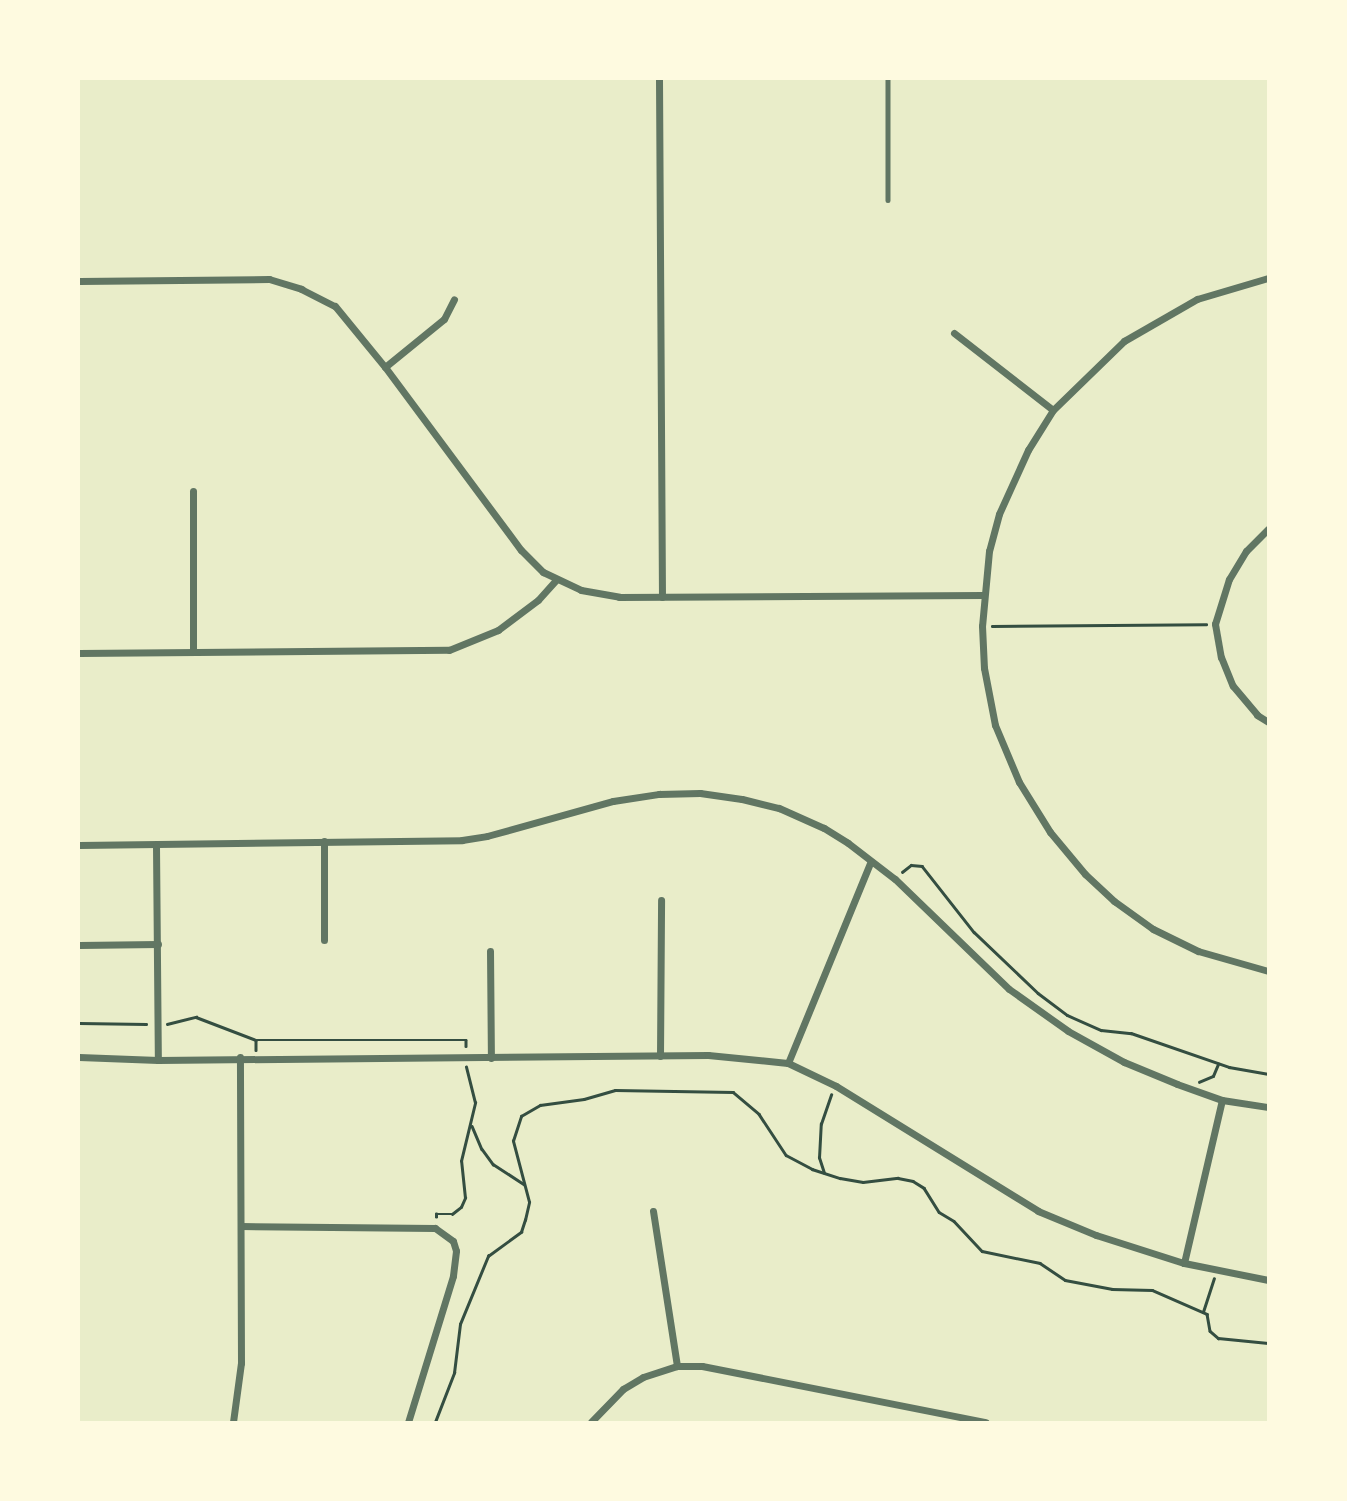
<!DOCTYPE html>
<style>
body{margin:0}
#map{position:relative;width:1347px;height:1501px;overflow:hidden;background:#e9edc9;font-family:"PT Serif",serif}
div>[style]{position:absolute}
.path>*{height:2.5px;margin:-1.25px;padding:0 1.25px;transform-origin:1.25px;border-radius:1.25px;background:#344e41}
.service>*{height:4.5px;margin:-2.25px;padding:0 2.25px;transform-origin:2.25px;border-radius:2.25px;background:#617663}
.minor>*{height:7px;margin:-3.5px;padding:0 3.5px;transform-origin:3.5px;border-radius:3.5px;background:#617663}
span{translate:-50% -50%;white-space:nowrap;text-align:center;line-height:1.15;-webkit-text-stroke:6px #fefae0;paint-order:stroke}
.frame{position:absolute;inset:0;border:80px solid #fefae0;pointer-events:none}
</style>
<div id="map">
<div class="path">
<i style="left:992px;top:626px;width:214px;rotate:-0.5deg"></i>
<i style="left:902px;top:872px;width:11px;rotate:-38deg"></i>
<i style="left:911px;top:865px;width:11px;rotate:5deg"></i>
<i style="left:922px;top:866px;width:84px;rotate:51.8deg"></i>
<i style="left:974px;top:932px;width:88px;rotate:43.6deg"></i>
<i style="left:1038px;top:993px;width:36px;rotate:37deg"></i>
<i style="left:1067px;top:1015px;width:37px;rotate:24deg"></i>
<i style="left:1101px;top:1030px;width:30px;rotate:6deg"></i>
<i style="left:1131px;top:1033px;width:104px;rotate:19.1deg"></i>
<i style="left:1229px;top:1067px;width:40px;rotate:10deg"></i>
<i style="left:79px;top:1023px;width:67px;rotate:0.9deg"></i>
<i style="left:167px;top:1024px;width:30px;rotate:-14deg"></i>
<i style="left:196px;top:1017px;width:64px;rotate:21deg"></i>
<i style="left:256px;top:1040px;width:10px;rotate:90deg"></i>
<i style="left:256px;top:1040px;width:210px"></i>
<i style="left:466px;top:1040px;width:6px;rotate:90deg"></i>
<i style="left:1199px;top:1082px;width:15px;rotate:-23deg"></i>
<i style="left:1213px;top:1076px;width:13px;rotate:-67deg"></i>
<i style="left:472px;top:1126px;width:25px;rotate:67deg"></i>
<i style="left:482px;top:1149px;width:19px;rotate:54deg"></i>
<i style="left:493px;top:1164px;width:37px;rotate:33deg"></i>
<i style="left:824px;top:1173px;width:16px;rotate:-108deg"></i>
<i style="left:819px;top:1158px;width:34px;rotate:-87deg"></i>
<i style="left:821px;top:1124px;width:31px;rotate:-71deg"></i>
<i style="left:436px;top:1217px;width:3px;rotate:-90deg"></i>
<i style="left:436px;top:1214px;width:16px"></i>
<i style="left:452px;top:1214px;width:11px;rotate:-38deg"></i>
<i style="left:461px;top:1207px;width:10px;rotate:-66deg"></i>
<i style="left:465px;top:1198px;width:37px;rotate:-96deg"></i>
<i style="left:461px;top:1161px;width:60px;rotate:-76.4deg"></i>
<i style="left:475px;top:1103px;width:37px;rotate:-104deg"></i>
<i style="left:1203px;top:1312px;width:35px;rotate:-72deg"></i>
<i style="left:435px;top:1422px;width:53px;rotate:-68.8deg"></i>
<i style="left:454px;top:1373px;width:49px;rotate:-83deg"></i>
<i style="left:460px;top:1324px;width:74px;rotate:-67.6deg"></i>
<i style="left:488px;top:1256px;width:41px;rotate:-36deg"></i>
<i style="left:521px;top:1232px;width:13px;rotate:-72deg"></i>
<i style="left:525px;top:1220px;width:18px;rotate:-77deg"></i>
<i style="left:529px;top:1202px;width:63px;rotate:-104.7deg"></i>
<i style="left:513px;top:1141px;width:26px;rotate:-72deg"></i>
<i style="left:521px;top:1116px;width:22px;rotate:-30deg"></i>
<i style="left:540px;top:1105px;width:44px;rotate:-7.8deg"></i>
<i style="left:584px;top:1099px;width:32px;rotate:-16deg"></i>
<i style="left:615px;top:1090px;width:118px;rotate:1deg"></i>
<i style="left:733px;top:1092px;width:34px;rotate:40deg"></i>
<i style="left:759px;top:1114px;width:49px;rotate:56.6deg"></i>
<i style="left:786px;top:1155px;width:30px;rotate:28deg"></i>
<i style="left:812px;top:1169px;width:29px;rotate:18deg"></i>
<i style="left:840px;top:1178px;width:23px;rotate:10deg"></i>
<i style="left:863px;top:1182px;width:35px;rotate:-7deg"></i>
<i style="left:898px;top:1178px;width:15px;rotate:11deg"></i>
<i style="left:913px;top:1181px;width:13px;rotate:32deg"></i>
<i style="left:924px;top:1188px;width:28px;rotate:58deg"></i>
<i style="left:939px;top:1212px;width:17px;rotate:31deg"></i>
<i style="left:954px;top:1221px;width:41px;rotate:47deg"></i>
<i style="left:982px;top:1251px;width:59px;rotate:11.7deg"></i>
<i style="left:1040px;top:1263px;width:30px;rotate:34deg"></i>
<i style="left:1065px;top:1280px;width:48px;rotate:10.8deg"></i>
<i style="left:1112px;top:1289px;width:40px;rotate:1.4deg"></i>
<i style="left:1152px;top:1290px;width:60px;rotate:23.6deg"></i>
<i style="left:1207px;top:1314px;width:17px;rotate:80deg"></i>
<i style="left:1210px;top:1331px;width:11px;rotate:41deg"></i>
<i style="left:1218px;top:1338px;width:50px;rotate:5.7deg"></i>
</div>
<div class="service">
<i style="left:888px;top:79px;width:121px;rotate:90deg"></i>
</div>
<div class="minor">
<i style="left:659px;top:79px;width:518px;rotate:89.67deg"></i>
<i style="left:1268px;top:278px;width:74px;rotate:163.5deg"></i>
<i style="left:1197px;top:299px;width:84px;rotate:150.1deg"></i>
<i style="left:1124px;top:341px;width:99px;rotate:135.8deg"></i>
<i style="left:1053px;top:410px;width:47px;rotate:122deg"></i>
<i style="left:1028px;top:450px;width:70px;rotate:114.4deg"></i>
<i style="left:999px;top:514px;width:38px;rotate:105deg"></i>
<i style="left:989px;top:551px;width:75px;rotate:95.3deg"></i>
<i style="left:982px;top:626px;width:42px;rotate:87.3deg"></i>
<i style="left:984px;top:668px;width:58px;rotate:79.1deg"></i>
<i style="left:995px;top:725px;width:62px;rotate:67.2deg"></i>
<i style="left:1019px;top:782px;width:59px;rotate:58.2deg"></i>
<i style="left:1050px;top:832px;width:55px;rotate:50.2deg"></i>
<i style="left:1085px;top:874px;width:40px;rotate:43deg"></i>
<i style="left:1114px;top:901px;width:48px;rotate:35.7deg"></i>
<i style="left:1153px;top:929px;width:50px;rotate:26.1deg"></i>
<i style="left:1198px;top:951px;width:73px;rotate:15.9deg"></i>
<i style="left:79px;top:281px;width:190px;rotate:-0.6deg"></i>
<i style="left:269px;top:279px;width:34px;rotate:17deg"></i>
<i style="left:301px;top:289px;width:38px;rotate:27deg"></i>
<i style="left:335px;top:306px;width:79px;rotate:50.7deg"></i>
<i style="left:385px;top:367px;width:228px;rotate:53.4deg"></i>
<i style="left:521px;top:550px;width:31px;rotate:45deg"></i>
<i style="left:543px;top:572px;width:42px;rotate:25.3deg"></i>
<i style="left:581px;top:590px;width:39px;rotate:10deg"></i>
<i style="left:619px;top:597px;width:364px;rotate:-0.3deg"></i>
<i style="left:954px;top:333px;width:125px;rotate:37.9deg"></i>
<i style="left:385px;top:367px;width:76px;rotate:-39.1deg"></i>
<i style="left:444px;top:319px;width:22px;rotate:-63deg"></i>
<i style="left:193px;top:491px;width:161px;rotate:90deg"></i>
<i style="left:1268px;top:529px;width:31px;rotate:135deg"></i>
<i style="left:1246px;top:551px;width:33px;rotate:121deg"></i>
<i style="left:1229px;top:579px;width:47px;rotate:107.3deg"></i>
<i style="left:1215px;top:624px;width:34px;rotate:80deg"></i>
<i style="left:1221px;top:657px;width:31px;rotate:68deg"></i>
<i style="left:1233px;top:686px;width:38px;rotate:50deg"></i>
<i style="left:1257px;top:715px;width:13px;rotate:32deg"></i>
<i style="left:79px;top:653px;width:370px;rotate:-0.5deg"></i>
<i style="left:449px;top:650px;width:53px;rotate:-22.2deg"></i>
<i style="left:498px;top:630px;width:50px;rotate:-36.9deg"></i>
<i style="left:538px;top:600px;width:27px;rotate:-48deg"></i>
<i style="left:324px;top:841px;width:99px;rotate:90deg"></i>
<i style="left:79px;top:845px;width:383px;rotate:-0.7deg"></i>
<i style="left:462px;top:840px;width:25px;rotate:-9deg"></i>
<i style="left:487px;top:836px;width:131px;rotate:-15.5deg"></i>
<i style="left:613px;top:801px;width:47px;rotate:-8.7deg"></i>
<i style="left:659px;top:794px;width:41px;rotate:-1.4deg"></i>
<i style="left:700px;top:793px;width:42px;rotate:8.1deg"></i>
<i style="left:742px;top:799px;width:38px;rotate:14deg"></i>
<i style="left:779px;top:808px;width:49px;rotate:24deg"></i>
<i style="left:824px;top:828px;width:28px;rotate:32deg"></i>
<i style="left:848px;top:843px;width:59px;rotate:37.5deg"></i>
<i style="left:895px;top:879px;width:158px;rotate:44deg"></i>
<i style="left:1009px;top:989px;width:72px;rotate:35.4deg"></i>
<i style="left:1068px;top:1031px;width:64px;rotate:29deg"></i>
<i style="left:1124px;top:1062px;width:57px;rotate:22.5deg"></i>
<i style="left:1177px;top:1084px;width:48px;rotate:19.6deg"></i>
<i style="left:1222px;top:1100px;width:47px;rotate:8.7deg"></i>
<i style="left:156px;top:846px;width:214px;rotate:89.5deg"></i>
<i style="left:79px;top:945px;width:79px;rotate:-0.7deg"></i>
<i style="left:490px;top:951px;width:107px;rotate:89.5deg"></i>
<i style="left:660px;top:1056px;width:156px;rotate:-89.6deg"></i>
<i style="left:79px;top:1057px;width:79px;rotate:2.2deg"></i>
<i style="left:158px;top:1060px;width:550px;rotate:-0.52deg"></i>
<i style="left:708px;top:1055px;width:80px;rotate:5.7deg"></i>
<i style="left:788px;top:1063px;width:53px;rotate:25.6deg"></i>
<i style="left:836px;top:1086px;width:238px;rotate:31.7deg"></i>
<i style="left:1038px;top:1211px;width:63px;rotate:22.5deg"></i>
<i style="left:1096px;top:1235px;width:92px;rotate:17.7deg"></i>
<i style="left:1184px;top:1263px;width:86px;rotate:11.4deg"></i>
<i style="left:788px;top:1063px;width:218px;rotate:-67.7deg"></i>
<i style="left:653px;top:1211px;width:157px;rotate:81.2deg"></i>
<i style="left:241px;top:1226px;width:194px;rotate:0.6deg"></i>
<i style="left:435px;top:1228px;width:22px;rotate:36deg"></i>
<i style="left:453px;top:1241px;width:10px;rotate:73deg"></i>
<i style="left:456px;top:1251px;width:25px;rotate:97deg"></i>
<i style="left:453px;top:1276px;width:153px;rotate:107.1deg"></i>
<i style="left:1184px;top:1263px;width:167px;rotate:-76.9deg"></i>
<i style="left:233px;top:1422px;width:60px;rotate:-82.3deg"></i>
<i style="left:241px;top:1363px;width:306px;rotate:-90.2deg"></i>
<i style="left:591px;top:1422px;width:46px;rotate:-45.9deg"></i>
<i style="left:623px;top:1389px;width:23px;rotate:-31deg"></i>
<i style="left:643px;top:1377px;width:36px;rotate:-18deg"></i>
<i style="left:677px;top:1366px;width:25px"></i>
<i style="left:702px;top:1366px;width:289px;rotate:11.2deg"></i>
</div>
<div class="frame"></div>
</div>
